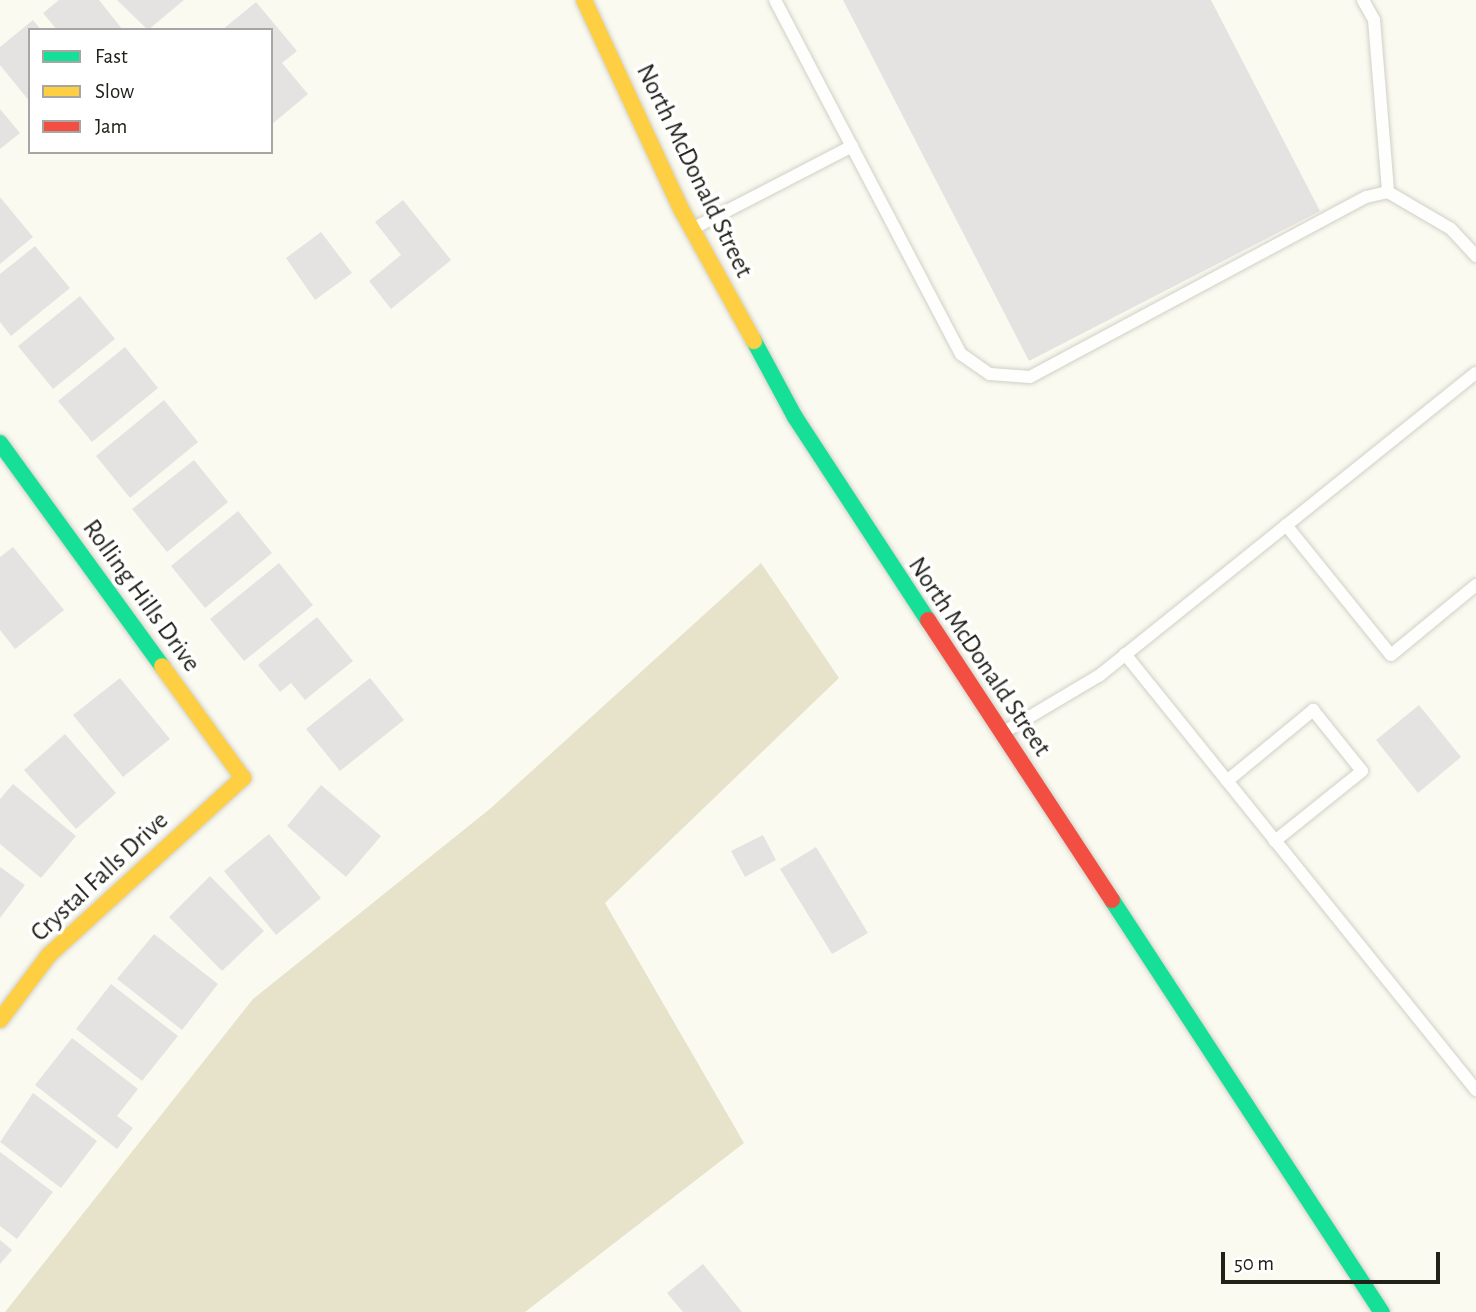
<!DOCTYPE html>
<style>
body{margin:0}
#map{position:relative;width:1476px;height:1312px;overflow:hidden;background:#fbfaf0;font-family:"Alegreya Sans",sans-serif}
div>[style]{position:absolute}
.green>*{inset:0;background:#e6e3ca}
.building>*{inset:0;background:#e5e3e2}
.roads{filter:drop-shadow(0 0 2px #d1d0c8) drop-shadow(0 0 2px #d1d0c8)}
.lane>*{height:12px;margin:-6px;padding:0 6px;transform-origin:6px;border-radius:6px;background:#fefefd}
.fast>*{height:16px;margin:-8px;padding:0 8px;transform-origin:8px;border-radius:8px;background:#16e098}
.slow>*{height:16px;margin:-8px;padding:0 8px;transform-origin:8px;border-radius:8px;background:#ffcf43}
.jam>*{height:16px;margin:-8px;padding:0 8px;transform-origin:8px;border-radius:8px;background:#f24e42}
span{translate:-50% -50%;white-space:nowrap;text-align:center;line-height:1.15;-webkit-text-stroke:7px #fff;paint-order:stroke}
.street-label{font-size:26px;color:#212119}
.legend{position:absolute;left:28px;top:28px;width:245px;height:126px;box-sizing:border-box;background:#fff;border:2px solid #a6a6a3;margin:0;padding:9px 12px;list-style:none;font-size:21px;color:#212119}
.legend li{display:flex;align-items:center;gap:14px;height:35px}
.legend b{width:35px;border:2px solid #a6a6a3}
.scale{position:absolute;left:1221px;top:1252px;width:219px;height:32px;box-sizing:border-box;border:4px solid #212119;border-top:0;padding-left:9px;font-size:21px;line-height:24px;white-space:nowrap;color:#212119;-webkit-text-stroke:5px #fff;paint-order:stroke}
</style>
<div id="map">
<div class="green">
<i style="clip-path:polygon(761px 563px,839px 678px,605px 903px,744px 1143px,525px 1312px,5px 1312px,253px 999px,491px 808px)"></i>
</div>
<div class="building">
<i style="clip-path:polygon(59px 0,99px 0,123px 30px,57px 30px,43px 13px)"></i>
<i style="clip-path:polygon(117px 0,184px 0,148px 30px)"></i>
<i style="clip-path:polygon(843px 0,1211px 0,1320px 211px,1029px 361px)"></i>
<i style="clip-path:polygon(256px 2px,297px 51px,282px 63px,308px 94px,271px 125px,271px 30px,222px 30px)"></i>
<i style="clip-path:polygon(33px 20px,41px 30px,30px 30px,30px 102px,0 65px,0 47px)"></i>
<i style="clip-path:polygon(0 109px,20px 133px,0 149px)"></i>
<i style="clip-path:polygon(0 197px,33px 237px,0 264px)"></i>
<i style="clip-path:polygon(403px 200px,451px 260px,391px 309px,369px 281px,401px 255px,375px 222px)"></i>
<i style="clip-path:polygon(321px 232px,352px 273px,315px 300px,286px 258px)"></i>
<i style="clip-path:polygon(35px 246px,70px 288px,11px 336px,0 322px,0 274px)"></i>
<i style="clip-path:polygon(80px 296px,115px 339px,53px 389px,18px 346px)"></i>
<i style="clip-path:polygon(125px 347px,158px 388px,92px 442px,58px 401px)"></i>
<i style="clip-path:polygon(164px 400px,198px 442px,130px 498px,96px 456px)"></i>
<i style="clip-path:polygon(194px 460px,228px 502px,167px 552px,132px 509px)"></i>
<i style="clip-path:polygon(238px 511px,272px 553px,205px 608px,171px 566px)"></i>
<i style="clip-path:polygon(13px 547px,64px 610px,15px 649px,0 630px,0 557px)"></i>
<i style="clip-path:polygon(279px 563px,313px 605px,244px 661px,210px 619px)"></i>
<i style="clip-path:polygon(317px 617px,353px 661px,305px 700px,291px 683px,280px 692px,258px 665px)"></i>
<i style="clip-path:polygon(120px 678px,170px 739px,123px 777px,73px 715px)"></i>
<i style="clip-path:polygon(370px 678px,404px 720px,340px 771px,306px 729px)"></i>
<i style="clip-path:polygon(1419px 705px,1461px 757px,1418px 793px,1376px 740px)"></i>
<i style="clip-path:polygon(65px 734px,116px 793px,76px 829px,24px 770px)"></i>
<i style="clip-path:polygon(13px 784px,76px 836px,41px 878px,0 844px,0 799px)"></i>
<i style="clip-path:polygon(321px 785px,381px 836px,346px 877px,287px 826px)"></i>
<i style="clip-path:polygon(269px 834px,321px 898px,276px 935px,224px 871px)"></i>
<i style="clip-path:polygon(763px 835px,776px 860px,745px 877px,731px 851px)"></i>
<i style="clip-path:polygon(816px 847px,868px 933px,832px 954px,780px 869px)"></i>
<i style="clip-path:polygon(0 867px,25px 885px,0 918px)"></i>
<i style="clip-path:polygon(210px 876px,264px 931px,222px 971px,169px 917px)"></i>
<i style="clip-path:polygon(154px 934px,218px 984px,182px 1030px,117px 979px)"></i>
<i style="clip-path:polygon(111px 984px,178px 1036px,142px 1081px,76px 1029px)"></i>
<i style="clip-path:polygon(72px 1038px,138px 1089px,117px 1116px,133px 1128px,117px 1149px,35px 1085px)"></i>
<i style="clip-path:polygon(33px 1093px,97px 1141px,61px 1188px,0 1142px)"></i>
<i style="clip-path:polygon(0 1152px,53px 1192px,17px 1239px,0 1226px)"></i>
<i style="clip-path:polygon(0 1240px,12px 1250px,0 1264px)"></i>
<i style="clip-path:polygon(703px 1264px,742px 1312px,683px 1312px,667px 1293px)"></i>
</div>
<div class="roads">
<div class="lane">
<i style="left:775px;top:0;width:400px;rotate:62.3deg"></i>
<i style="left:961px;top:354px;width:35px;rotate:35deg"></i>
<i style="left:990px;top:374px;width:40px;rotate:4.3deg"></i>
<i style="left:1030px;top:377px;width:381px;rotate:-28.2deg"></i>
<i style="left:1366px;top:197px;width:23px;rotate:-13deg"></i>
<i style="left:1388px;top:192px;width:73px;rotate:30.4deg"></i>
<i style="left:1451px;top:229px;width:37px;rotate:47deg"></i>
<i style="left:1363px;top:0;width:23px;rotate:61deg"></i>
<i style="left:1374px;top:20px;width:173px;rotate:85.3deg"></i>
<i style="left:694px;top:228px;width:178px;rotate:-27.4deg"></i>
<i style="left:1286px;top:525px;width:167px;rotate:51.1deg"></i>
<i style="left:1391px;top:655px;width:110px;rotate:-39.5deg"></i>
<i style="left:1125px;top:654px;width:560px;rotate:51.16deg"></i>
<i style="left:1004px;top:732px;width:112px;rotate:-30.7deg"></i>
<i style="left:1100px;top:675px;width:482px;rotate:-38.8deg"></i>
<i style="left:1227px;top:781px;width:112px;rotate:-39.5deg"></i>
<i style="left:1313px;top:710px;width:78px;rotate:51.2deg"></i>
<i style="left:1362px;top:771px;width:112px;rotate:141.2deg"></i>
</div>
<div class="fast">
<i style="left:754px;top:341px;width:86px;rotate:61.7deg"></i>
<i style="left:795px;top:417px;width:243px;rotate:56.8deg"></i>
<i style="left:0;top:443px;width:276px;rotate:54deg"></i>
<i style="left:1112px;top:900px;width:493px;rotate:56.8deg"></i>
</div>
<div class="slow">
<i style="left:584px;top:0;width:230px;rotate:65.1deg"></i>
<i style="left:681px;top:209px;width:151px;rotate:61.1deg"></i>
<i style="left:0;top:1020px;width:81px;rotate:-53deg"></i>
<i style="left:49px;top:955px;width:263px;rotate:-42.4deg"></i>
<i style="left:243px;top:778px;width:138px;rotate:-125.9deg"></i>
</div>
<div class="jam">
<i style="left:928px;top:620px;width:335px;rotate:56.7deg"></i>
</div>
</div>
<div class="street-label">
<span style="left:694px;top:171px;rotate:64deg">North McDonald Street</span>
<span style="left:141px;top:596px;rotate:54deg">Rolling Hills Drive</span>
<span style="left:979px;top:657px;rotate:56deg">North McDonald Street</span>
<span style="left:100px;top:877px;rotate:-43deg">Crystal Falls Drive</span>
</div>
<ul class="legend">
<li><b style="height:9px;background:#16e098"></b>Fast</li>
<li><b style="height:9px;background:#ffcf43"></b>Slow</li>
<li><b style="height:9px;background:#f24e42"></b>Jam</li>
</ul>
<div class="scale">50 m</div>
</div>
